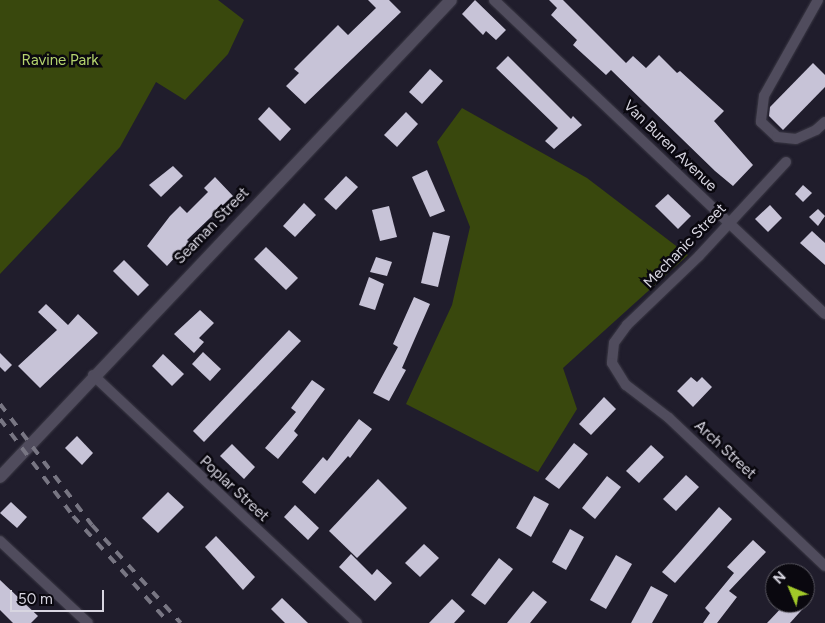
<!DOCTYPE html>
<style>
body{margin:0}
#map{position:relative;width:825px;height:623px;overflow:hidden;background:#201d2c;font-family:Figtree,sans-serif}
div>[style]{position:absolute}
.green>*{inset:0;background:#39480d}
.building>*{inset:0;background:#c7c3d7}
.roads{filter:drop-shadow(0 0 1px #3b3945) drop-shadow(0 0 1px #3b3945)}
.street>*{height:10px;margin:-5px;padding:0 5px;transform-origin:5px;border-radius:5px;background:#504c5d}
.secondary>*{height:12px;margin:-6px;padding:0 6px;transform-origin:6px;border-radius:6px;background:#504c5d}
.rail>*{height:4px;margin-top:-2px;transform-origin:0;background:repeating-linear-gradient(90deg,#787683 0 9px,transparent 0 18px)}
span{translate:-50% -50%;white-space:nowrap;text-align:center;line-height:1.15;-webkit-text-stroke:5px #0a080f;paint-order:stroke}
.park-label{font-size:15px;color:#b5d46e}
.street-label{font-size:15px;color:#d8d6e1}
.north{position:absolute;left:765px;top:563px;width:50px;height:50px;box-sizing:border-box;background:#0a080f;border:1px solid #5c5a63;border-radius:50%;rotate:315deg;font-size:14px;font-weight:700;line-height:20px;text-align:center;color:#d8d6e1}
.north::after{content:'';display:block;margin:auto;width:18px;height:22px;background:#a2c929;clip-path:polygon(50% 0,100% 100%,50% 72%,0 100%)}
.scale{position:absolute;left:10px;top:590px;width:94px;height:22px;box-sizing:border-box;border:2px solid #d8d6e1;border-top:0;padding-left:6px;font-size:15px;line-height:18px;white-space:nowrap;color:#d8d6e1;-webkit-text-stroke:4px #0a080f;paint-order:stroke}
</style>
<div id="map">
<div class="green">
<i style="clip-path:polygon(0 0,218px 0,244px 20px,228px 54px,185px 100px,156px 82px,120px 147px,0 274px)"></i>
<i style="clip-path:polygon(462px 108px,587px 178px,688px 255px,563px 368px,577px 409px,538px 472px,406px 404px,452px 305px,470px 227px,437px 142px)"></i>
</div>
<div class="building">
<i style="clip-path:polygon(368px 0,389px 0,401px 12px,305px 104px,286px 86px,299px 73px,294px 69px,338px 25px,348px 35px,376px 8px)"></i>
<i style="clip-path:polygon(475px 0,506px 30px,496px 40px,486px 31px,483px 35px,462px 14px)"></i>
<i style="clip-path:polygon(549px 0,563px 0,626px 63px,633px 56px,646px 68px,659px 55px,677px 73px,680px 71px,724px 111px,714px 121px,753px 165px,733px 186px,715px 171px,611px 70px,606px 75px,573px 45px,577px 40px,551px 15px,557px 8px)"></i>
<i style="clip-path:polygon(508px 56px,571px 119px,573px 116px,582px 125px,554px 149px,545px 141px,558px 128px,496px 68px)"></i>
<i style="clip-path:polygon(813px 63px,825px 75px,825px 87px,783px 130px,769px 116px,770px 107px)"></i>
<i style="clip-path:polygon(430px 69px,443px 81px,422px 104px,409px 92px)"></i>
<i style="clip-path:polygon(269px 107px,291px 129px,280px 141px,258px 119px)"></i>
<i style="clip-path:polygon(406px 112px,418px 124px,397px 147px,384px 135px)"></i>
<i style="clip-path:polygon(173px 166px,183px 176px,161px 197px,149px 185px)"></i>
<i style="clip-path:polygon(427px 170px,445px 211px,430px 217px,412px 177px)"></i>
<i style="clip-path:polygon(346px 176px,358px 187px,336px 210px,324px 199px)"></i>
<i style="clip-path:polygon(215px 177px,233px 196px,187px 240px,189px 242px,167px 266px,147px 246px,170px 216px,180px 206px,187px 213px,208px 192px,204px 188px)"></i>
<i style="clip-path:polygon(803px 185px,812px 193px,803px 202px,795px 194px)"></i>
<i style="clip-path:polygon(668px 194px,691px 216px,678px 229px,655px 206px)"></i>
<i style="clip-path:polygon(304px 203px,316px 215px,295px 237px,283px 226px)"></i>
<i style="clip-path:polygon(770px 205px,782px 218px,768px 232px,755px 219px)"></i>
<i style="clip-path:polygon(389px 206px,397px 237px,380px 241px,372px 210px)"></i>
<i style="clip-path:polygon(818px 209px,825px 216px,818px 226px,809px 217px)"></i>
<i style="clip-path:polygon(812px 231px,825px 243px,825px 265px,800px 243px)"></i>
<i style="clip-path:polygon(433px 232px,450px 236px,438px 287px,421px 283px)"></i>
<i style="clip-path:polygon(266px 247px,298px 278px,286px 290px,254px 259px)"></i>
<i style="clip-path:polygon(376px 257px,392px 262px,387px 276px,370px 272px)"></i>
<i style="clip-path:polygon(124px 260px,149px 285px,138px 296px,113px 271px)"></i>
<i style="clip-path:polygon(369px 277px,384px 284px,375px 310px,359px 305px)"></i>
<i style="clip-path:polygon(414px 297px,430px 304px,402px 368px,406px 370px,389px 401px,373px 393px,398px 347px,393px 344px)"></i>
<i style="clip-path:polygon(46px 304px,68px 325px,78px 314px,98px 333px,40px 388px,18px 366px,57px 330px,38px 312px)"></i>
<i style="clip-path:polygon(200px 310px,214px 323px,199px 338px,204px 342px,194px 353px,174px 334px)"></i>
<i style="clip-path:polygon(289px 330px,301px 341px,204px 442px,193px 431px)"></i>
<i style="clip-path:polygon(203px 352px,221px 369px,210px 381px,192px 364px)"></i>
<i style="clip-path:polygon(0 353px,12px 365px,5px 372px,0 367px)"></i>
<i style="clip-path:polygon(163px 354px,184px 374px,172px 386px,152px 366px)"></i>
<i style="clip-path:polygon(691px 377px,697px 382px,702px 377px,712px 387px,693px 407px,677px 391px)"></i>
<i style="clip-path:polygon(312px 380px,325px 389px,294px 431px,298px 435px,278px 459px,265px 448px,296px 412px,291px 408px)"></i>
<i style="clip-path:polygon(604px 397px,616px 409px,591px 435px,579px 424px)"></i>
<i style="clip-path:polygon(359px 419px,372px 429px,350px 458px,348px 456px,315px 494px,302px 482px,323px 457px,327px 461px)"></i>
<i style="clip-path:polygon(77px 436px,93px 453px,82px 465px,65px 448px)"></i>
<i style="clip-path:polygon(574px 443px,588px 454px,559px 489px,545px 479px)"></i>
<i style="clip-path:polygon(232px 444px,255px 467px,244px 479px,220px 456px)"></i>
<i style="clip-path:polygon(651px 445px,664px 457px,639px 483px,626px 471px)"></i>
<i style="clip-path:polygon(686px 475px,699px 487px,676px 511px,663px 499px)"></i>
<i style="clip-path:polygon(607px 476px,621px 487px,595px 519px,582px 508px)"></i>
<i style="clip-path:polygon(378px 479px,407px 508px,357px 558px,329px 531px)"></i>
<i style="clip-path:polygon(168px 492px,184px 507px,158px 533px,142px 518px)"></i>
<i style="clip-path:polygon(534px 496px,549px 504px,531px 537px,516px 528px)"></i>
<i style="clip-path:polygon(11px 502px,27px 517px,17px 528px,0 513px)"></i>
<i style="clip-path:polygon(295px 505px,319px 528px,308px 540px,284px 517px)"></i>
<i style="clip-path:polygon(719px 507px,732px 519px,675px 583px,662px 572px)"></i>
<i style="clip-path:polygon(570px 529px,584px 537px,566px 570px,552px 562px)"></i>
<i style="clip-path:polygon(216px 536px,255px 577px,243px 590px,205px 547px)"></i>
<i style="clip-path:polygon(753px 540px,766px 552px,729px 591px,737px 597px,717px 623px,703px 623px,710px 613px,705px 608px,734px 573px,727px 567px)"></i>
<i style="clip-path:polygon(424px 544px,439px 558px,420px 577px,405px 563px)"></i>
<i style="clip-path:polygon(351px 554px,372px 575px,377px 569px,392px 583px,375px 601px,339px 567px)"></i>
<i style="clip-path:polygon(616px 555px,632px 564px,606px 609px,590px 600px)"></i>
<i style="clip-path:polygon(499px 558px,513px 569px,485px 605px,471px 595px)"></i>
<i style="clip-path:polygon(0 580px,38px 616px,31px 623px,13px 623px,0 610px)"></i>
<i style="clip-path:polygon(651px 586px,668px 595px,652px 623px,631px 623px)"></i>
<i style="clip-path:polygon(533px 591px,547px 602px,530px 623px,507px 623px)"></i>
<i style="clip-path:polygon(282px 598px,308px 623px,285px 623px,271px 609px)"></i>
<i style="clip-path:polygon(452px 599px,465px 611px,454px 623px,429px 623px)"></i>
<i style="clip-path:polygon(786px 603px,808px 603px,790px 623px,767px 623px)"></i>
</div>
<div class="roads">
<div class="street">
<i style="left:494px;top:0;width:456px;rotate:43.5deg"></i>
<i style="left:818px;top:0;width:110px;rotate:119.4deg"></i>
<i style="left:764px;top:96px;width:26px;rotate:97deg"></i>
<i style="left:761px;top:122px;width:22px;rotate:43deg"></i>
<i style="left:777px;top:137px;width:19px;rotate:6deg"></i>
<i style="left:796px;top:139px;width:22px;rotate:-24deg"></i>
<i style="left:816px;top:130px;width:12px;rotate:-42deg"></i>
<i style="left:786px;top:162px;width:128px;rotate:132.8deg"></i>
<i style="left:699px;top:256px;width:100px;rotate:136.2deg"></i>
<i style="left:627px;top:325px;width:22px;rotate:126deg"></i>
<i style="left:614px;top:343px;width:20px;rotate:96deg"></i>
<i style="left:612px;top:363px;width:26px;rotate:58deg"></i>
<i style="left:626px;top:385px;width:54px;rotate:37.5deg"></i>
<i style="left:669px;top:418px;width:215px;rotate:43.5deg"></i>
<i style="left:93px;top:375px;width:362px;rotate:43.2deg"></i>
<i style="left:0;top:541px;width:120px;rotate:43deg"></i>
</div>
<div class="secondary">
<i style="left:0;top:477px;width:656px;rotate:-46.6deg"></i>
</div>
</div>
<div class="rail">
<i style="left:0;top:404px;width:152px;rotate:52.8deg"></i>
<i style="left:92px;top:525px;width:132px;rotate:47.8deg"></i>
<i style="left:0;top:419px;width:121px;rotate:53deg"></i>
<i style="left:73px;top:516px;width:144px;rotate:48.1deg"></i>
</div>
<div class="park-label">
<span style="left:60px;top:61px">Ravine Park</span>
</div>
<div class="street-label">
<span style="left:670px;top:146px;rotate:44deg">Van Buren Avenue</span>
<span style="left:212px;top:226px;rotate:-46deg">Seaman Street</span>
<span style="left:685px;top:246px;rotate:-46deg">Mechanic Street</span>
<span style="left:725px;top:450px;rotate:43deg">Arch Street</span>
<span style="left:234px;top:489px;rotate:43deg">Poplar Street</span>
</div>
<div class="north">N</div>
<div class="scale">50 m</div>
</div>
